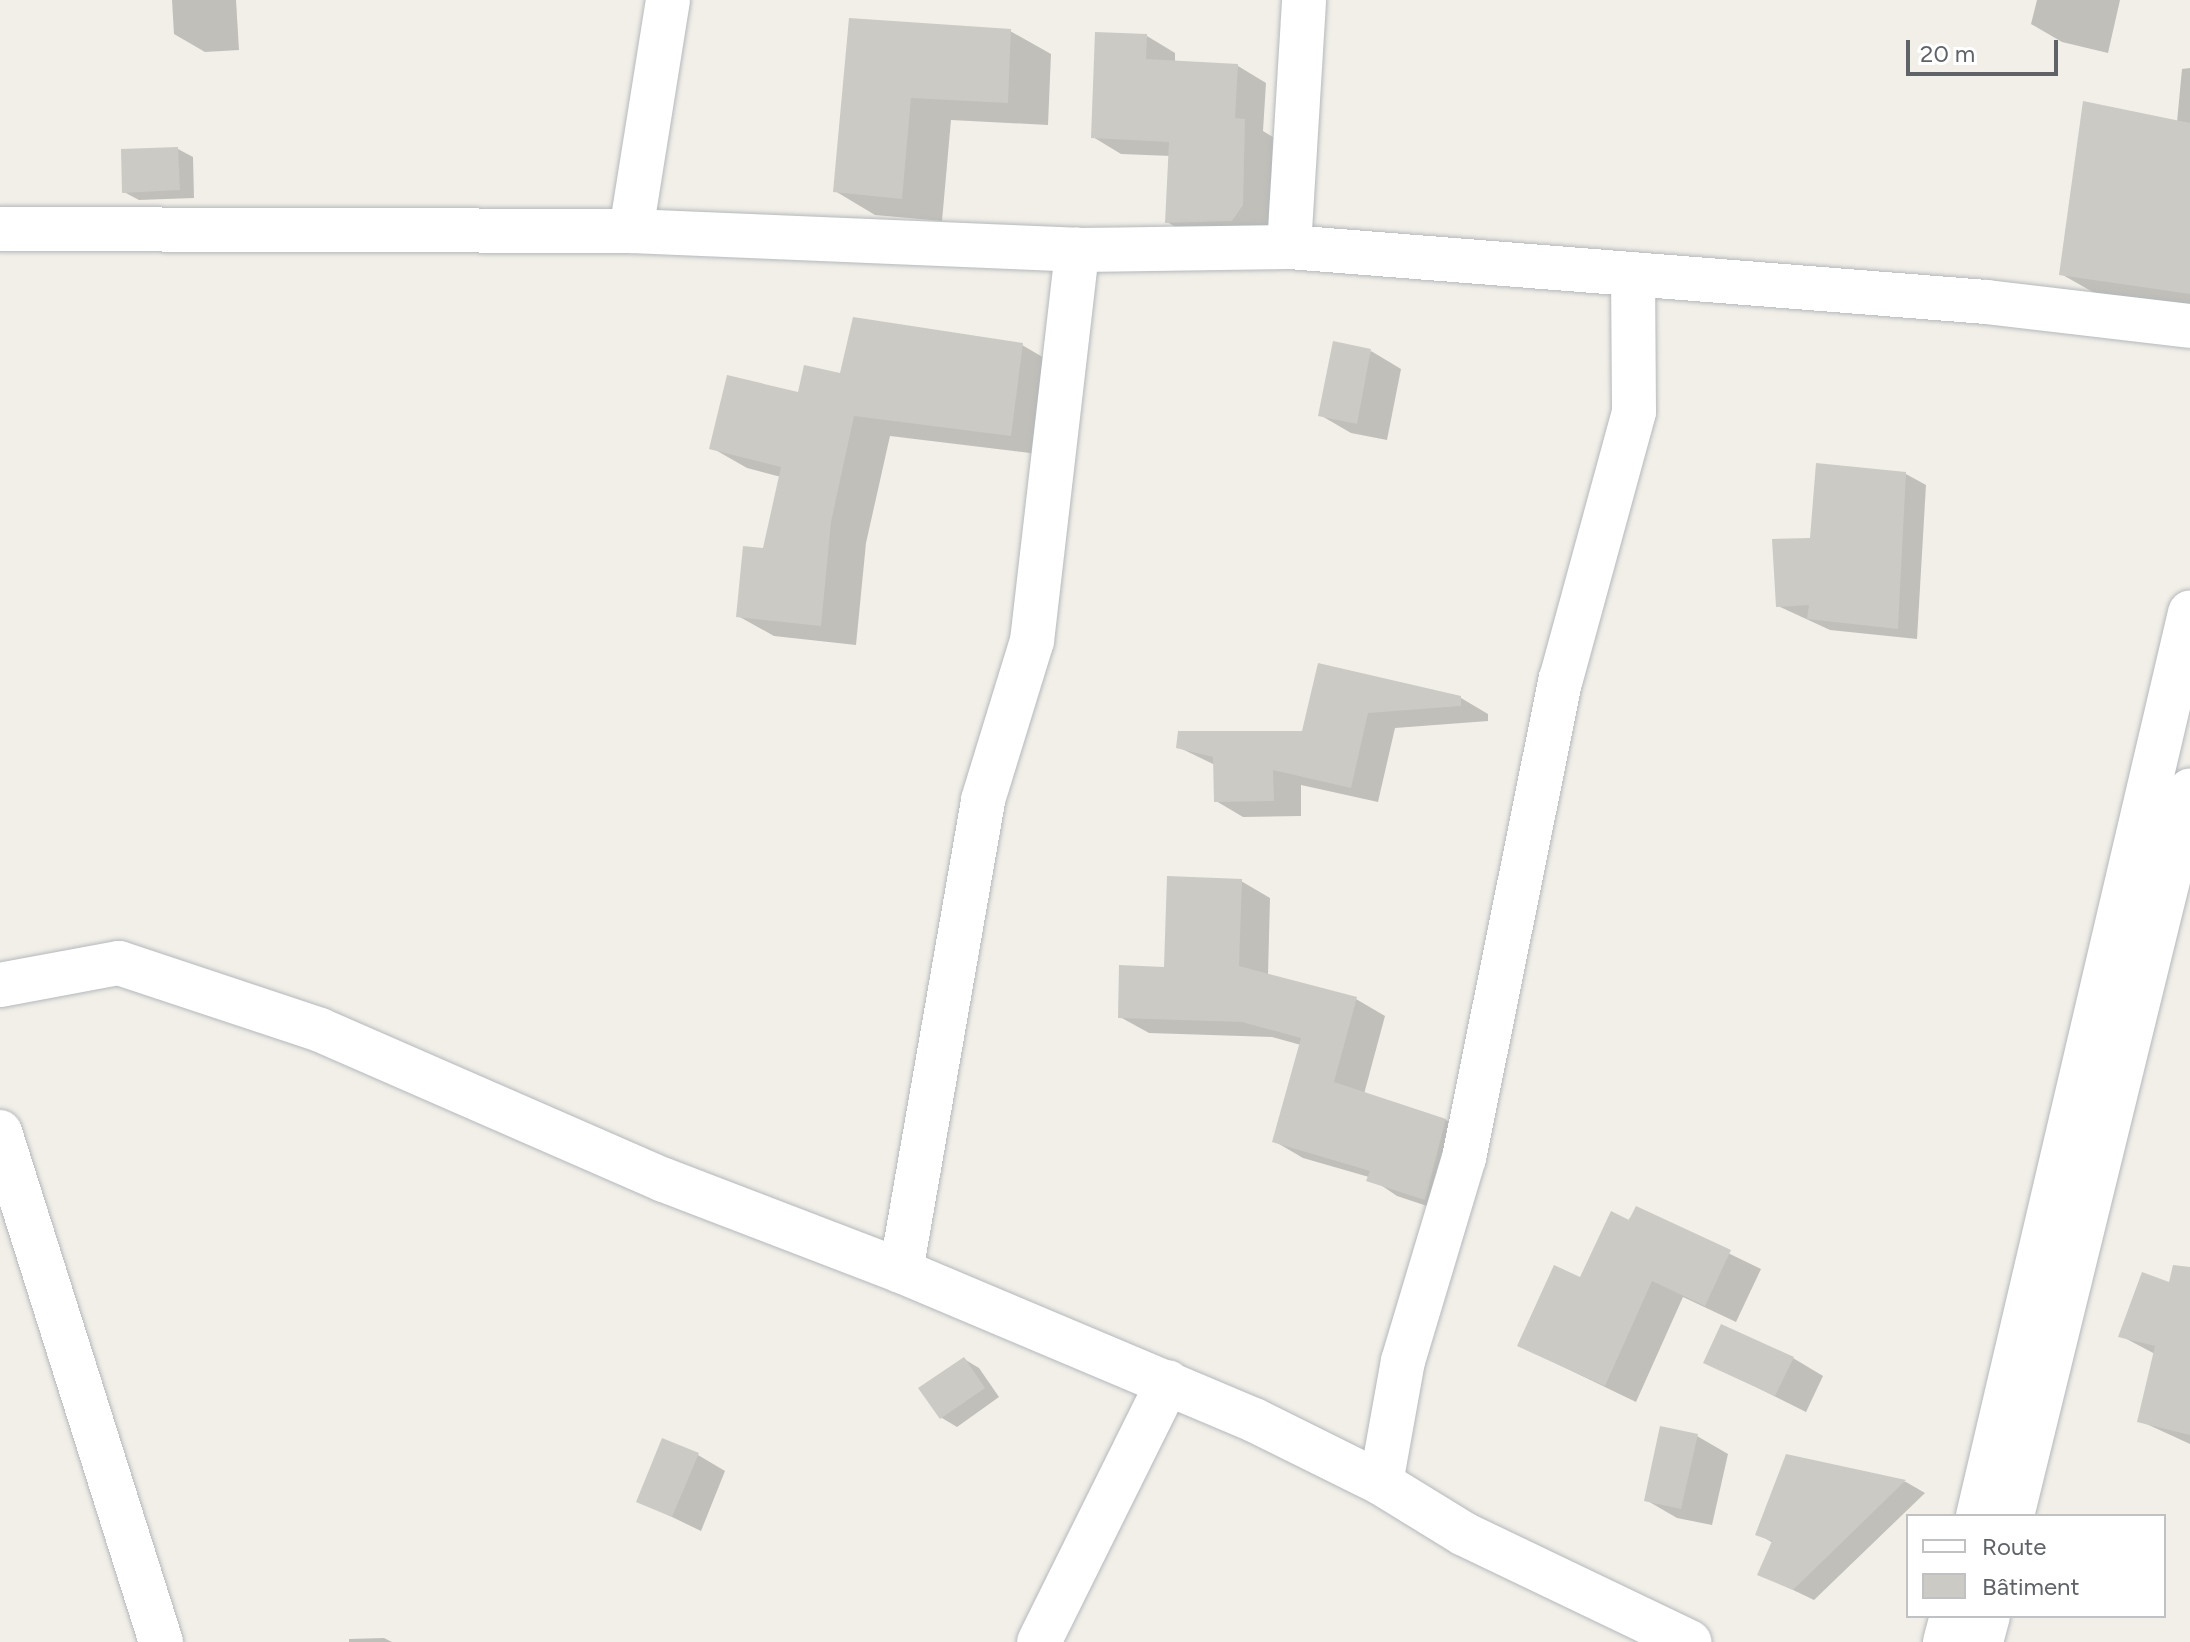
<!DOCTYPE html>
<meta charset="utf-8">
<style>
body{margin:0}
#map{position:relative;width:2190px;height:1642px;overflow:hidden;background:#f1efe8;font-family:Figtree,sans-serif}
div>[style]{position:absolute}
.shadow>*{inset:0;background:#0003}
.building>*{inset:0;background:#cccac5}
.roads{filter:drop-shadow(0 0 2px #b5b8bc) drop-shadow(0 0 2px #b5b8bc)}
.street>*{height:44px;margin:-22px;padding:0 22px;transform-origin:22px;border-radius:22px;background:#fff}
span{translate:-50% -50%;white-space:nowrap;text-align:center;line-height:1.15;-webkit-text-stroke:6px #fff;paint-order:stroke}
.legend{position:absolute;left:1906px;top:1514px;width:260px;height:104px;box-sizing:border-box;background:#fff;border:2px solid #bfc1c3;margin:0;padding:10px 14px;list-style:none;font-size:24px;color:#5f6368}
.legend li{display:flex;align-items:center;gap:16px;height:40px}
.legend b{width:40px;border:2px solid #bfc1c3}
.scale{position:absolute;left:1906px;top:40px;width:152px;height:36px;box-sizing:border-box;border:4px solid #5f6368;border-top:0;padding-left:10px;font-size:24px;line-height:28px;white-space:nowrap;color:#5f6368;-webkit-text-stroke:6px #fff;paint-order:stroke}
</style>
<div id="map">
<div class="shadow">
<i style="clip-path:polygon(172px 0,236px 0,239px 50px,205px 52px,174px 34px)"></i>
<i style="clip-path:polygon(2037px 0,2120px 0,2108px 53px,2062px 42px,2031px 24px)"></i>
<i style="clip-path:polygon(850px 20px,1010px 31px,1051px 54px,1048px 125px,951px 120px,942px 221px,875px 215px,835px 191px)"></i>
<i style="clip-path:polygon(1147px 36px,1175px 53px,1175px 63px,1238px 66px,1266px 83px,1263px 131px,1273px 137px,1271px 221px,1261px 236px,1195px 238px,1167px 222px,1171px 156px,1121px 154px,1093px 137px)"></i>
<i style="clip-path:polygon(2190px 68px,2190px 312px,2107px 300px,2061px 274px,2177px 122px,2182px 69px)"></i>
<i style="clip-path:polygon(178px 149px,193px 157px,194px 198px,139px 200px,124px 192px)"></i>
<i style="clip-path:polygon(1022px 345px,1058px 366px,1046px 455px,890px 436px,866px 543px,856px 645px,774px 636px,738px 616px,764px 550px,781px 477px,747px 468px,712px 448px,841px 376px)"></i>
<i style="clip-path:polygon(1371px 351px,1401px 369px,1387px 440px,1351px 433px,1320px 415px)"></i>
<i style="clip-path:polygon(1906px 474px,1926px 485px,1917px 639px,1830px 630px,1778px 606px,1811px 540px)"></i>
<i style="clip-path:polygon(1319px 666px,1461px 698px,1488px 714px,1488px 721px,1395px 728px,1378px 802px,1301px 785px,1301px 816px,1243px 817px,1216px 801px,1215px 765px,1178px 747px,1304px 733px)"></i>
<i style="clip-path:polygon(1241px 881px,1270px 898px,1268px 975px,1356px 999px,1385px 1016px,1364px 1094px,1446px 1120px,1474px 1137px,1454px 1215px,1397px 1196px,1369px 1177px,1303px 1158px,1274px 1141px,1301px 1045px,1272px 1037px,1149px 1033px,1120px 1017px)"></i>
<i style="clip-path:polygon(1637px 1209px,1761px 1269px,1736px 1322px,1683px 1297px,1636px 1402px,1520px 1346px,1581px 1280px)"></i>
<i style="clip-path:polygon(2190px 1292px,2190px 1444px,2140px 1421px,2155px 1354px,2121px 1336px)"></i>
<i style="clip-path:polygon(1793px 1358px,1823px 1376px,1806px 1412px,1706px 1362px)"></i>
<i style="clip-path:polygon(964px 1359px,979px 1368px,999px 1397px,957px 1427px,942px 1418px,921px 1388px)"></i>
<i style="clip-path:polygon(1697px 1436px,1728px 1454px,1712px 1525px,1677px 1518px,1646px 1500px)"></i>
<i style="clip-path:polygon(698px 1455px,725px 1471px,701px 1531px,639px 1501px)"></i>
<i style="clip-path:polygon(1787px 1456px,1906px 1482px,1925px 1493px,1814px 1600px,1760px 1574px,1773px 1543px,1758px 1534px)"></i>
<i style="clip-path:polygon(384px 1638px,392px 1642px,349px 1642px,349px 1639px)"></i>
</div>
<div class="building">
<i style="clip-path:polygon(849px 18px,1011px 29px,1008px 103px,911px 98px,902px 199px,833px 192px)"></i>
<i style="clip-path:polygon(1095px 32px,1147px 34px,1146px 59px,1238px 64px,1235px 118px,1245px 119px,1243px 205px,1232px 221px,1165px 223px,1169px 142px,1091px 138px)"></i>
<i style="clip-path:polygon(2083px 101px,2190px 123px,2190px 294px,2059px 275px)"></i>
<i style="clip-path:polygon(178px 147px,180px 190px,122px 193px,121px 149px)"></i>
<i style="clip-path:polygon(853px 317px,1023px 343px,1011px 436px,854px 416px,831px 522px,821px 626px,736px 617px,743px 546px,763px 548px,781px 467px,709px 449px,727px 375px,798px 392px,804px 365px,840px 373px)"></i>
<i style="clip-path:polygon(1333px 341px,1371px 349px,1357px 424px,1318px 416px)"></i>
<i style="clip-path:polygon(1816px 463px,1906px 472px,1898px 629px,1807px 619px,1809px 605px,1776px 607px,1772px 539px,1810px 538px)"></i>
<i style="clip-path:polygon(1318px 663px,1461px 696px,1461px 706px,1368px 713px,1351px 788px,1273px 770px,1274px 801px,1214px 802px,1213px 757px,1176px 748px,1178px 731px,1302px 731px)"></i>
<i style="clip-path:polygon(1167px 876px,1242px 879px,1239px 966px,1357px 997px,1334px 1082px,1446px 1119px,1425px 1200px,1366px 1181px,1370px 1171px,1272px 1142px,1301px 1038px,1242px 1022px,1118px 1018px,1119px 965px,1164px 967px)"></i>
<i style="clip-path:polygon(1636px 1206px,1731px 1250px,1705px 1306px,1652px 1281px,1605px 1386px,1517px 1346px,1554px 1265px,1580px 1277px,1611px 1211px,1629px 1220px)"></i>
<i style="clip-path:polygon(2173px 1265px,2190px 1267px,2190px 1435px,2137px 1422px,2155px 1346px,2118px 1337px,2142px 1272px,2169px 1282px)"></i>
<i style="clip-path:polygon(1721px 1324px,1794px 1357px,1775px 1396px,1703px 1363px)"></i>
<i style="clip-path:polygon(964px 1357px,985px 1388px,940px 1419px,918px 1388px)"></i>
<i style="clip-path:polygon(1660px 1426px,1698px 1434px,1681px 1509px,1644px 1501px)"></i>
<i style="clip-path:polygon(662px 1438px,699px 1453px,672px 1517px,636px 1502px)"></i>
<i style="clip-path:polygon(1786px 1454px,1906px 1480px,1793px 1590px,1757px 1575px,1772px 1541px,1755px 1535px)"></i>
</div>
<div class="roads">
<div class="street">
<i style="left:0;top:229px;width:631px;rotate:0.18deg"></i>
<i style="left:631px;top:231px;width:446px;rotate:2.4deg"></i>
<i style="left:1077px;top:250px;width:212px;rotate:-0.8deg"></i>
<i style="left:1289px;top:247px;width:699px;rotate:4.51deg"></i>
<i style="left:1986px;top:302px;width:205px;rotate:6.7deg"></i>
<i style="left:631px;top:231px;width:234px;rotate:-80.9deg"></i>
<i style="left:1289px;top:247px;width:247px;rotate:-86.5deg"></i>
<i style="left:0;top:985px;width:121px;rotate:-10.5deg"></i>
<i style="left:119px;top:963px;width:212px;rotate:18.4deg"></i>
<i style="left:320px;top:1030px;width:375px;rotate:23.6deg"></i>
<i style="left:664px;top:1180px;width:254px;rotate:21deg"></i>
<i style="left:901px;top:1271px;width:383px;rotate:22.9deg"></i>
<i style="left:1254px;top:1420px;width:142px;rotate:26.4deg"></i>
<i style="left:1381px;top:1483px;width:97px;rotate:31.6deg"></i>
<i style="left:1464px;top:1534px;width:250px;rotate:25.6deg"></i>
<i style="left:0;top:1132px;width:535px;rotate:72.48deg"></i>
<i style="left:901px;top:1271px;width:478px;rotate:-80.1deg"></i>
<i style="left:983px;top:800px;width:166px;rotate:-72.9deg"></i>
<i style="left:1032px;top:641px;width:394px;rotate:-83.4deg"></i>
<i style="left:1381px;top:1483px;width:124px;rotate:-79.8deg"></i>
<i style="left:1403px;top:1361px;width:212px;rotate:-73.3deg"></i>
<i style="left:1464px;top:1158px;width:489px;rotate:-78.6deg"></i>
<i style="left:1561px;top:679px;width:277px;rotate:-74.7deg"></i>
<i style="left:1634px;top:412px;width:135px;rotate:-90.4deg"></i>
<i style="left:1978px;top:1516px;width:928px;rotate:-76.79deg"></i>
<i style="left:2012px;top:1516px;width:747px;rotate:-76.21deg"></i>
<i style="left:1039px;top:1642px;width:290px;rotate:-63.6deg"></i>
<i style="left:1945px;top:1642px;width:27px;rotate:-75deg"></i>
<i style="left:1981px;top:1642px;width:27px;rotate:-75deg"></i>
</div>
</div>
<ul class="legend">
<li><b style="height:10px;background:#fff"></b>Route</li>
<li><b style="height:22px;background:#cccac5"></b>Bâtiment</li>
</ul>
<div class="scale">20 m</div>
</div>
